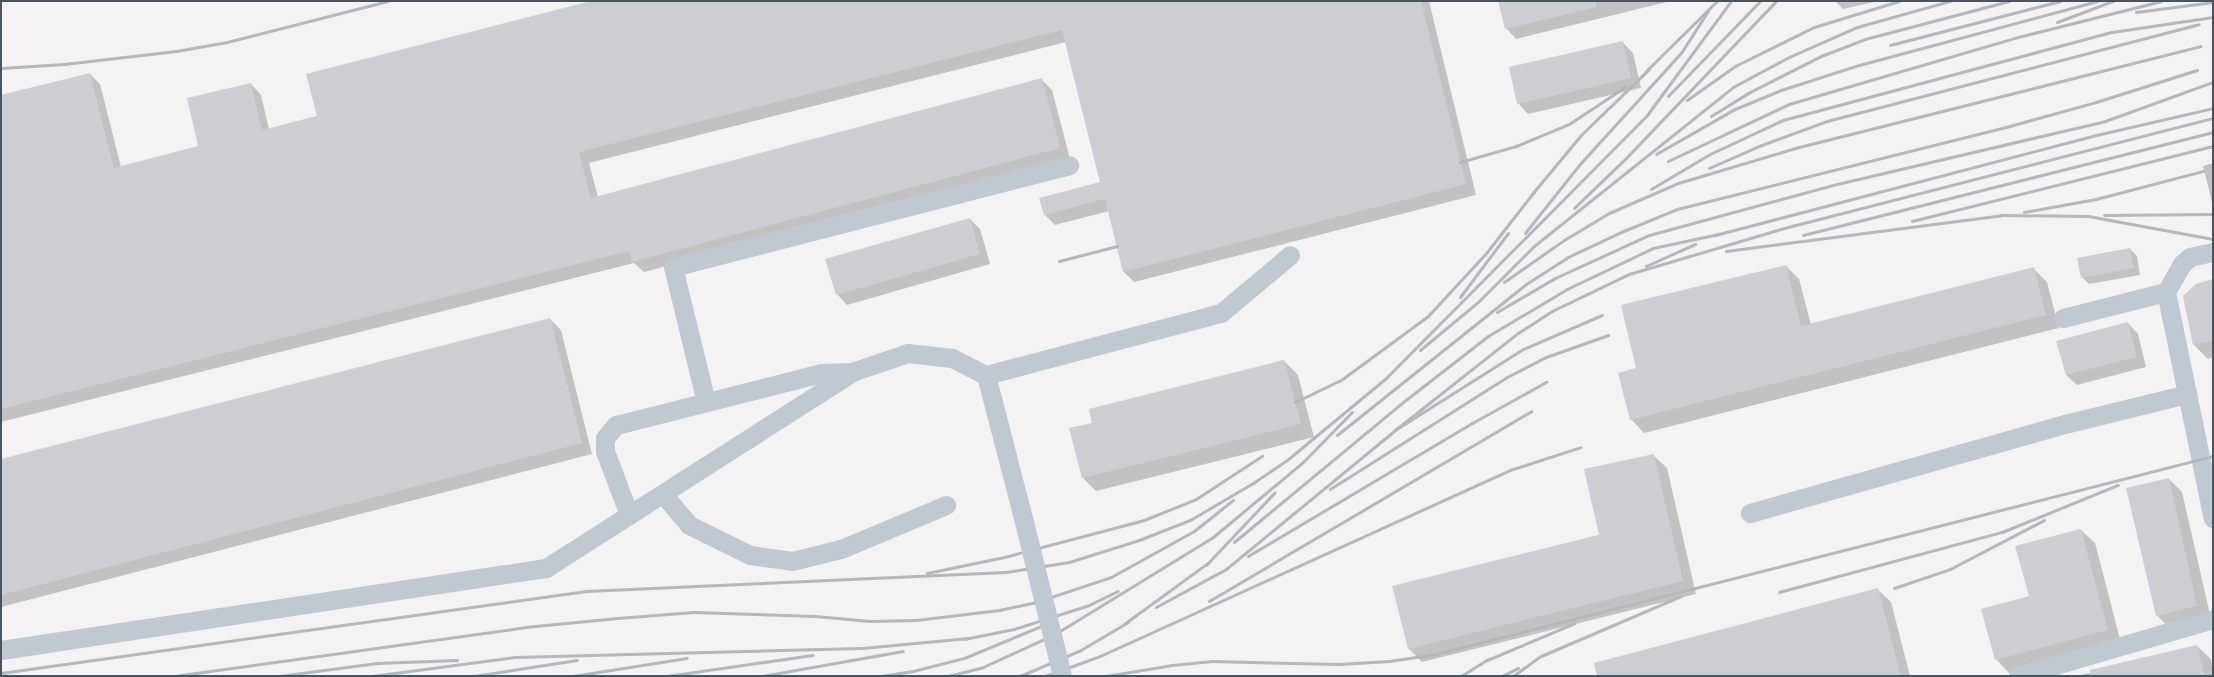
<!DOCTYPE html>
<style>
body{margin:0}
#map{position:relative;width:2214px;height:677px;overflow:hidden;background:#f4f2f2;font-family:"Noto Sans",sans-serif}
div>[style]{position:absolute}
.shadow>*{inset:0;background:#0003}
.building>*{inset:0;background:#ccced4}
.minor>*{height:19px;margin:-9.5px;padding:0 9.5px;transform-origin:9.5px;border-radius:9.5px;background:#bfc9d2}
.rail>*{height:3px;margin:-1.5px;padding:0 1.5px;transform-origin:1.5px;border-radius:1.5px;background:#b4b7bd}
.minor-bridge>*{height:19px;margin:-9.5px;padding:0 9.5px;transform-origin:9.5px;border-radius:9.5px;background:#bfc9d2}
span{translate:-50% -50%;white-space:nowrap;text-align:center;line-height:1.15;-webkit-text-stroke:3.5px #fff;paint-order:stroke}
.frame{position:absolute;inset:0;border:2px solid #485561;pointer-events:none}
</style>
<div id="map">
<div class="shadow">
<i style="clip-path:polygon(595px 1px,1429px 1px,1476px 195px,1134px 282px,1124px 272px,1109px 211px,1055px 225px,1045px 215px,1101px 182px,1066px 42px,589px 163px,598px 197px,1041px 79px,1052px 90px,1070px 159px,644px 272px,634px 263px,1px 422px,1px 96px,90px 74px,100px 84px,121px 167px,199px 147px,251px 84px,261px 95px,269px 129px,318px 116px)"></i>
<i style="clip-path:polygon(1499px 1px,1671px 1px,1516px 39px,1506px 28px)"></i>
<i style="clip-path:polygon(1835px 1px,1879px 1px,1843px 9px)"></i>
<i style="clip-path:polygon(1623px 43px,1633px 53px,1641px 88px,1528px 114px,1518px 103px)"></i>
<i style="clip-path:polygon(2213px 163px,2213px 206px,2203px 166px)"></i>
<i style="clip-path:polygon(970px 219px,980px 229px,990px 264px,847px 305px,837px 294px)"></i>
<i style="clip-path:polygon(2130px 249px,2137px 256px,2140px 275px,2089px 284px,2082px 277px)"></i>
<i style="clip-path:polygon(1786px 266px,1799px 279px,1811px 325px,2034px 269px,2047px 282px,2059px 328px,1644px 433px,1631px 419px,1638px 369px)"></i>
<i style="clip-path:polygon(2213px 280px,2213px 357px,2208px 359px,2194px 345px,2184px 297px)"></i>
<i style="clip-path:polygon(550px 319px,561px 330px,592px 454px,1px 607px,1px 460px)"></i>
<i style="clip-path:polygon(2128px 323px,2138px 334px,2146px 367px,2077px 385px,2066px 375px,2058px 342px)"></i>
<i style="clip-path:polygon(1284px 361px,1298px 375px,1314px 437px,1096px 491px,1083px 478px)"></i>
<i style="clip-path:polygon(1653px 455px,1667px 468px,1696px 594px,1422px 662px,1409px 649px,1393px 587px,1600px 535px)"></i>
<i style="clip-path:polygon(2169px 479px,2182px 492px,2211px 619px,2170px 629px,2157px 615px)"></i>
<i style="clip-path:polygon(2081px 530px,2095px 543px,2121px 643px,2009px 673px,1996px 659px,2030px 597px)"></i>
<i style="clip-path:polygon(1877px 589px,1891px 602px,1910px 676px,1598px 676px)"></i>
<i style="clip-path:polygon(2197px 646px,2211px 659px,2213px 676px,2077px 676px)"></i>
</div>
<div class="building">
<i style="clip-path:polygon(591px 1px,1421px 1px,1466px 184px,1123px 272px,1105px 199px,1044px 215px,1039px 198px,1100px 182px,1062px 30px,579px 152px,591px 198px,1042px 78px,1060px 148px,632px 262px,629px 251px,1px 409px,1px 95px,90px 73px,114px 168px,198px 146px,187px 98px,251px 83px,262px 130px,317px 116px,306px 74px)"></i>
<i style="clip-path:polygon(1498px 1px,1596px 1px,1596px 7px,1505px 29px)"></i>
<i style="clip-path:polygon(1623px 41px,1631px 78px,1517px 104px,1509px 67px)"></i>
<i style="clip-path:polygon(970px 218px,980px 254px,836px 295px,825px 259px)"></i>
<i style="clip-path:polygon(2130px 248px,2134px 268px,2081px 278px,2077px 258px)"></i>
<i style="clip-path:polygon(1786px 265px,1801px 326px,2034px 267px,2046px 315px,1630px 420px,1618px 373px,1636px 368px,1621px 305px)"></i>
<i style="clip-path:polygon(2213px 279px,2213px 341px,2193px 345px,2183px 296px,2196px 284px)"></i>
<i style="clip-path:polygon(550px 318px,582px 443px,1px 595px,1px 459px)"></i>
<i style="clip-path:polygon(2128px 322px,2137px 357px,2066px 375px,2056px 341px)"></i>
<i style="clip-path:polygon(1284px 360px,1301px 424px,1082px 478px,1069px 428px,1092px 423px,1089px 409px)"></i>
<i style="clip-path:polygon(1654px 454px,1683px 581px,1408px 649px,1392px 586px,1599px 535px,1584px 469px)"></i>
<i style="clip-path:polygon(2169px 478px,2197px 606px,2156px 616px,2126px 488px)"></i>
<i style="clip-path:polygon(2081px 529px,2108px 630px,1995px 660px,1981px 609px,2029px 596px,2015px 546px)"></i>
<i style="clip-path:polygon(1878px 588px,1901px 676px,1597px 676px,1594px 663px)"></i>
<i style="clip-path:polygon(2197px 645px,2205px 676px,2090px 676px,2090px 670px)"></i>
</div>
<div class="minor">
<i style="left:2213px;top:252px;width:24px;rotate:168deg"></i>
<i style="left:2190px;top:257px;width:11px;rotate:139deg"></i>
<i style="left:2182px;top:264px;width:32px;rotate:120deg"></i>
<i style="left:2166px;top:292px;width:231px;rotate:78.3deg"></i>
<i style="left:2063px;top:318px;width:106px;rotate:-14.2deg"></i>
<i style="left:986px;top:375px;width:243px;rotate:-14.8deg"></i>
<i style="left:1221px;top:313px;width:90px;rotate:-40deg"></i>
<i style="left:706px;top:402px;width:139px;rotate:-103.7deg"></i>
<i style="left:673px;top:267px;width:409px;rotate:-14.4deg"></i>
<i style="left:663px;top:494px;width:40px;rotate:50deg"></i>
<i style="left:689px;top:525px;width:68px;rotate:26.2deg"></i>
<i style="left:750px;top:555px;width:42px;rotate:8.1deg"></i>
<i style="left:792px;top:561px;width:50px;rotate:-13.8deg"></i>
<i style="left:841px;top:549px;width:114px;rotate:-22.7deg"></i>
<i style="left:1750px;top:513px;width:331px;rotate:-15.8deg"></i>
<i style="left:2069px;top:423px;width:122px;rotate:-13.8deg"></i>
<i style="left:629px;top:515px;width:68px;rotate:-110.6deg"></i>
<i style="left:605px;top:451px;width:13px;rotate:-90deg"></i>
<i style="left:605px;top:438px;width:17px;rotate:-50deg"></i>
<i style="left:616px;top:425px;width:212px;rotate:-14.2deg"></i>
<i style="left:822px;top:373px;width:30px;rotate:-2deg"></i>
<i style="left:1px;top:650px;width:551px;rotate:-8.56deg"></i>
<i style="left:546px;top:568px;width:363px;rotate:-32.6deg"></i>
<i style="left:852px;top:372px;width:59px;rotate:-18.7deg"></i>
<i style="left:908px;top:353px;width:44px;rotate:6.5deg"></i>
<i style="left:952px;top:358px;width:38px;rotate:27deg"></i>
<i style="left:986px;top:375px;width:152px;rotate:75.5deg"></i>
<i style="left:2018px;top:676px;width:203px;rotate:-16.3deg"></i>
</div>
<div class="rail">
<i style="left:2136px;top:12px;width:78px;rotate:-7.4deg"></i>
<i style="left:2057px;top:22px;width:60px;rotate:-20.6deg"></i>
<i style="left:1890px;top:45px;width:176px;rotate:-14.5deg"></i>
<i style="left:1px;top:68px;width:63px;rotate:-3.6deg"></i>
<i style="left:64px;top:64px;width:113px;rotate:-6.6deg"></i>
<i style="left:176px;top:51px;width:52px;rotate:-10deg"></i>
<i style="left:227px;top:42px;width:166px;rotate:-14.3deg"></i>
<i style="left:1646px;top:71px;width:100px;rotate:-44.6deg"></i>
<i style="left:1668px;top:96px;width:132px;rotate:-45.9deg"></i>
<i style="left:1687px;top:100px;width:59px;rotate:-35.3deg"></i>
<i style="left:1735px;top:66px;width:88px;rotate:-26.3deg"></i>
<i style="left:1814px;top:27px;width:89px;rotate:-17deg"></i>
<i style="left:1711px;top:116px;width:46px;rotate:-31.6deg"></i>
<i style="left:1750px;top:92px;width:80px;rotate:-26.9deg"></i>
<i style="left:1821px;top:56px;width:47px;rotate:-21.1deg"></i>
<i style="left:1865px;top:39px;width:149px;rotate:-14.8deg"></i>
<i style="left:1656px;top:154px;width:91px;rotate:-29.7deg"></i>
<i style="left:1735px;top:109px;width:50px;rotate:-22.4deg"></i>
<i style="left:1781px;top:90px;width:82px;rotate:-17.8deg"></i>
<i style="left:1859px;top:65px;width:247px;rotate:-15deg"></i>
<i style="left:1668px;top:161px;width:134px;rotate:-25.2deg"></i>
<i style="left:1789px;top:104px;width:239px;rotate:-16.3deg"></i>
<i style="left:2018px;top:37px;width:147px;rotate:-14.1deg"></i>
<i style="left:1460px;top:162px;width:58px;rotate:-15.9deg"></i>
<i style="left:1516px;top:146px;width:57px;rotate:-22.5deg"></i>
<i style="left:1569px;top:124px;width:67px;rotate:-33.5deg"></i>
<i style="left:1709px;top:168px;width:55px;rotate:-23.7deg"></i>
<i style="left:1759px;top:146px;width:72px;rotate:-20.2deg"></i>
<i style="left:1827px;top:121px;width:384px;rotate:-14.6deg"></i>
<i style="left:1651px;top:189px;width:69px;rotate:-30.7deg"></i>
<i style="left:1710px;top:154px;width:81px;rotate:-25deg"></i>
<i style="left:1783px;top:120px;width:341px;rotate:-15deg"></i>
<i style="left:2112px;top:32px;width:102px;rotate:-8.4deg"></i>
<i style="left:1532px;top:194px;width:77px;rotate:-50.3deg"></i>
<i style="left:1581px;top:135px;width:95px;rotate:-44.1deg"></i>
<i style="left:1574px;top:208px;width:72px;rotate:-43.9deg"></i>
<i style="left:1626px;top:158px;width:217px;rotate:-46.3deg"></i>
<i style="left:2024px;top:212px;width:73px;rotate:-10.2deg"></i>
<i style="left:2096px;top:199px;width:111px;rotate:-14.7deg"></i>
<i style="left:2104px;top:215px;width:109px;rotate:-0.5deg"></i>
<i style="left:1912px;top:221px;width:310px;rotate:-14deg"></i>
<i style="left:1525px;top:233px;width:87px;rotate:-51.5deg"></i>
<i style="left:1579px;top:165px;width:151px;rotate:-47.7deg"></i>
<i style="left:1681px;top:53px;width:50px;rotate:-57.3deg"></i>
<i style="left:1715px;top:235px;width:390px;rotate:-14.7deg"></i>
<i style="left:2092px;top:136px;width:124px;rotate:-13deg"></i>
<i style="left:1803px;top:235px;width:423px;rotate:-14.1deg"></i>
<i style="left:1726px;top:251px;width:278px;rotate:-7.4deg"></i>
<i style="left:2002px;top:215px;width:86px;rotate:0.7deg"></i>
<i style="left:2088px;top:216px;width:127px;rotate:10.4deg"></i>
<i style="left:1059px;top:261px;width:60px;rotate:-14.5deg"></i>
<i style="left:1646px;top:266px;width:54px;rotate:-24.2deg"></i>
<i style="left:1504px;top:282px;width:73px;rotate:-35deg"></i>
<i style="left:1564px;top:240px;width:52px;rotate:-31deg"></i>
<i style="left:1609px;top:213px;width:75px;rotate:-23.5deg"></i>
<i style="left:1678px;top:183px;width:126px;rotate:-16.6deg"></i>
<i style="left:1799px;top:147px;width:414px;rotate:-14.1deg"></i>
<i style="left:1460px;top:297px;width:80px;rotate:-53.1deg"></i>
<i style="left:1497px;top:312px;width:67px;rotate:-30.4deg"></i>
<i style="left:1555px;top:278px;width:103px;rotate:-24.6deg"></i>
<i style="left:1649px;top:235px;width:195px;rotate:-15.2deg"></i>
<i style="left:1837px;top:184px;width:275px;rotate:-13.2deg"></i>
<i style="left:2105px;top:121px;width:115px;rotate:-19.9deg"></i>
<i style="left:1602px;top:315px;width:86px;rotate:156.7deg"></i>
<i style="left:1523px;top:349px;width:151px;rotate:147.7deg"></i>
<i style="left:1395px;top:430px;width:157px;rotate:-38.3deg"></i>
<i style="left:1518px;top:333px;width:40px;rotate:-32.9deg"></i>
<i style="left:1552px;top:311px;width:85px;rotate:-25.7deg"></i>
<i style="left:1629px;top:274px;width:162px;rotate:-16.5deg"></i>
<i style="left:1784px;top:228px;width:443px;rotate:-14.4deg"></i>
<i style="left:1420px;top:350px;width:77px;rotate:-39.7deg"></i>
<i style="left:1479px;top:301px;width:78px;rotate:-45deg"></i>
<i style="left:1534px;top:246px;width:255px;rotate:-38.6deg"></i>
<i style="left:1733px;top:87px;width:64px;rotate:-28.2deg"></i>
<i style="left:1789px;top:57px;width:74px;rotate:-23.8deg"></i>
<i style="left:1857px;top:27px;width:97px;rotate:-15.6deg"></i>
<i style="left:1295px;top:402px;width:51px;rotate:-25.6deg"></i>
<i style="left:1341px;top:380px;width:108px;rotate:-36.3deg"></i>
<i style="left:1428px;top:316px;width:87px;rotate:-47.3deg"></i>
<i style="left:1487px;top:252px;width:80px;rotate:-52.1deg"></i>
<i style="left:1337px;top:435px;width:242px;rotate:-38.6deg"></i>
<i style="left:1526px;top:284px;width:50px;rotate:-32.7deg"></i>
<i style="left:1568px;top:257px;width:59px;rotate:-25.3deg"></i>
<i style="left:1621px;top:232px;width:61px;rotate:-22.3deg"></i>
<i style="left:1677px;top:209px;width:339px;rotate:-14deg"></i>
<i style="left:2006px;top:127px;width:93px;rotate:-15.5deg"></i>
<i style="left:2096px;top:102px;width:106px;rotate:-17.6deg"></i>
<i style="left:1330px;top:489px;width:209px;rotate:-32.3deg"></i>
<i style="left:1507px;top:377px;width:44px;rotate:-27.1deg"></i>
<i style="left:1546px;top:357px;width:66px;rotate:-19.5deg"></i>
<i style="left:1234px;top:542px;width:224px;rotate:-39.6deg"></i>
<i style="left:1407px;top:399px;width:103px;rotate:-37.9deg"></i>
<i style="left:1488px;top:336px;width:92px;rotate:-30.7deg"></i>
<i style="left:1567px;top:289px;width:95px;rotate:-25.5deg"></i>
<i style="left:1653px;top:248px;width:67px;rotate:-12deg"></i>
<i style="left:1248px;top:556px;width:261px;rotate:-30.7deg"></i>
<i style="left:1472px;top:423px;width:85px;rotate:-29deg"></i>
<i style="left:1206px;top:565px;width:100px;rotate:-46.6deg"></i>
<i style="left:927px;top:573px;width:79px;rotate:-11.7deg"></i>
<i style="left:1004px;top:557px;width:145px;rotate:-14.8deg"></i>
<i style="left:1144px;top:520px;width:56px;rotate:-22deg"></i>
<i style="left:1196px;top:499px;width:79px;rotate:-33.1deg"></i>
<i style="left:1894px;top:588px;width:59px;rotate:-18.7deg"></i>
<i style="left:1950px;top:569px;width:106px;rotate:-27.5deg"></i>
<i style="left:1779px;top:592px;width:231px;rotate:-15.1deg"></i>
<i style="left:2002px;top:532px;width:125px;rotate:-22.1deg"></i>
<i style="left:1209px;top:601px;width:374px;rotate:-30.5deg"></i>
<i style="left:1156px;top:607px;width:80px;rotate:-28.5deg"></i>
<i style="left:1226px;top:569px;width:219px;rotate:-39.4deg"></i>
<i style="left:1124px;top:624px;width:105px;rotate:-36.1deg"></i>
<i style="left:964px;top:639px;width:51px;rotate:-11.3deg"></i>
<i style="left:1014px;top:629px;width:79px;rotate:-17.7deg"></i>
<i style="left:1089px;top:605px;width:32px;rotate:-26deg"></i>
<i style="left:1px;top:673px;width:591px;rotate:-7.98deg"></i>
<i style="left:586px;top:591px;width:420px;rotate:-2.6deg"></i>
<i style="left:1006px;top:572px;width:64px;rotate:-9deg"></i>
<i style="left:1069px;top:562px;width:73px;rotate:-17.4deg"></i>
<i style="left:1139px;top:540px;width:55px;rotate:-21.4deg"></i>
<i style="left:1190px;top:520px;width:73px;rotate:-30.4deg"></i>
<i style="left:1253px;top:483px;width:41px;rotate:-34.1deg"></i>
<i style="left:1287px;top:460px;width:129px;rotate:-39.6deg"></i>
<i style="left:1386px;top:378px;width:371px;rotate:-45.2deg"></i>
<i style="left:1647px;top:115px;width:142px;rotate:-53.6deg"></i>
<i style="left:174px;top:676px;width:354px;rotate:-7.9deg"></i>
<i style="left:525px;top:627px;width:93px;rotate:-5.5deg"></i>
<i style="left:618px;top:618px;width:76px;rotate:-4.5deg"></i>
<i style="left:694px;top:612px;width:121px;rotate:1.9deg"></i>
<i style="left:815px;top:616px;width:55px;rotate:5.2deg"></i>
<i style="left:870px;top:621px;width:46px;rotate:-1.2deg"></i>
<i style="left:916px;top:620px;width:84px;rotate:-6.9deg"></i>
<i style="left:999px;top:610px;width:35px;rotate:-12deg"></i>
<i style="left:1033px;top:603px;width:82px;rotate:-18.4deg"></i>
<i style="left:1111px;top:577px;width:95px;rotate:-29deg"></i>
<i style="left:1194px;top:531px;width:50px;rotate:-38.5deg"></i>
<i style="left:279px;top:676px;width:99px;rotate:-7.6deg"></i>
<i style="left:377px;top:663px;width:80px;rotate:-2.1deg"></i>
<i style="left:372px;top:676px;width:144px;rotate:-7.6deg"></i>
<i style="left:515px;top:657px;width:347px;rotate:-1.5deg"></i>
<i style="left:862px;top:648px;width:107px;rotate:-5.3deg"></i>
<i style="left:474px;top:676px;width:104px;rotate:-8.8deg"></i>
<i style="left:573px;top:676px;width:115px;rotate:-9deg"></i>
<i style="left:667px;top:676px;width:147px;rotate:-8.2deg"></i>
<i style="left:762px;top:676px;width:143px;rotate:-10.1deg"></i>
<i style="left:881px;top:676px;width:32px;rotate:-9deg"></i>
<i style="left:913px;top:671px;width:53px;rotate:-14.3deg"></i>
<i style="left:964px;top:658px;width:89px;rotate:-22.5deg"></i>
<i style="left:948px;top:676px;width:36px;rotate:-14deg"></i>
<i style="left:983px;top:667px;width:79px;rotate:-24.6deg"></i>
<i style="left:1055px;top:634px;width:185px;rotate:-31.5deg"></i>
<i style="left:1213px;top:537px;width:117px;rotate:-39.8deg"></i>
<i style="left:1303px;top:462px;width:70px;rotate:-45.6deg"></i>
<i style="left:1020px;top:676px;width:64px;rotate:-23deg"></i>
<i style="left:1079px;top:651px;width:57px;rotate:-30.6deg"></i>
<i style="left:1045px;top:676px;width:59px;rotate:-20deg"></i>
<i style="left:1100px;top:656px;width:453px;rotate:-24.4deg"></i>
<i style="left:1513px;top:469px;width:71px;rotate:-17.9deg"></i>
<i style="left:1106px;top:676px;width:67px;rotate:-9.5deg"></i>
<i style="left:1172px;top:665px;width:40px;rotate:-5.7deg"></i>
<i style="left:1212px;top:661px;width:127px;rotate:1.4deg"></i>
<i style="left:1339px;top:664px;width:50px;rotate:-3.4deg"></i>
<i style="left:1389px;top:661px;width:48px;rotate:-8.5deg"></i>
<i style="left:1436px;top:654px;width:802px;rotate:-14.3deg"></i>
<i style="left:1461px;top:676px;width:31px;rotate:-32deg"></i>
<i style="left:1487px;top:660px;width:95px;rotate:-22.8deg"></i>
<i style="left:1502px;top:676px;width:18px;rotate:-27deg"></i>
<i style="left:1513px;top:676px;width:34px;rotate:-36deg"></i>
<i style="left:1541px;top:656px;width:152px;rotate:-23.2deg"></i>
</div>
<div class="minor-bridge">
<i style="left:1024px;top:522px;width:159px;rotate:76.1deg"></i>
</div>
<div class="frame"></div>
</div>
